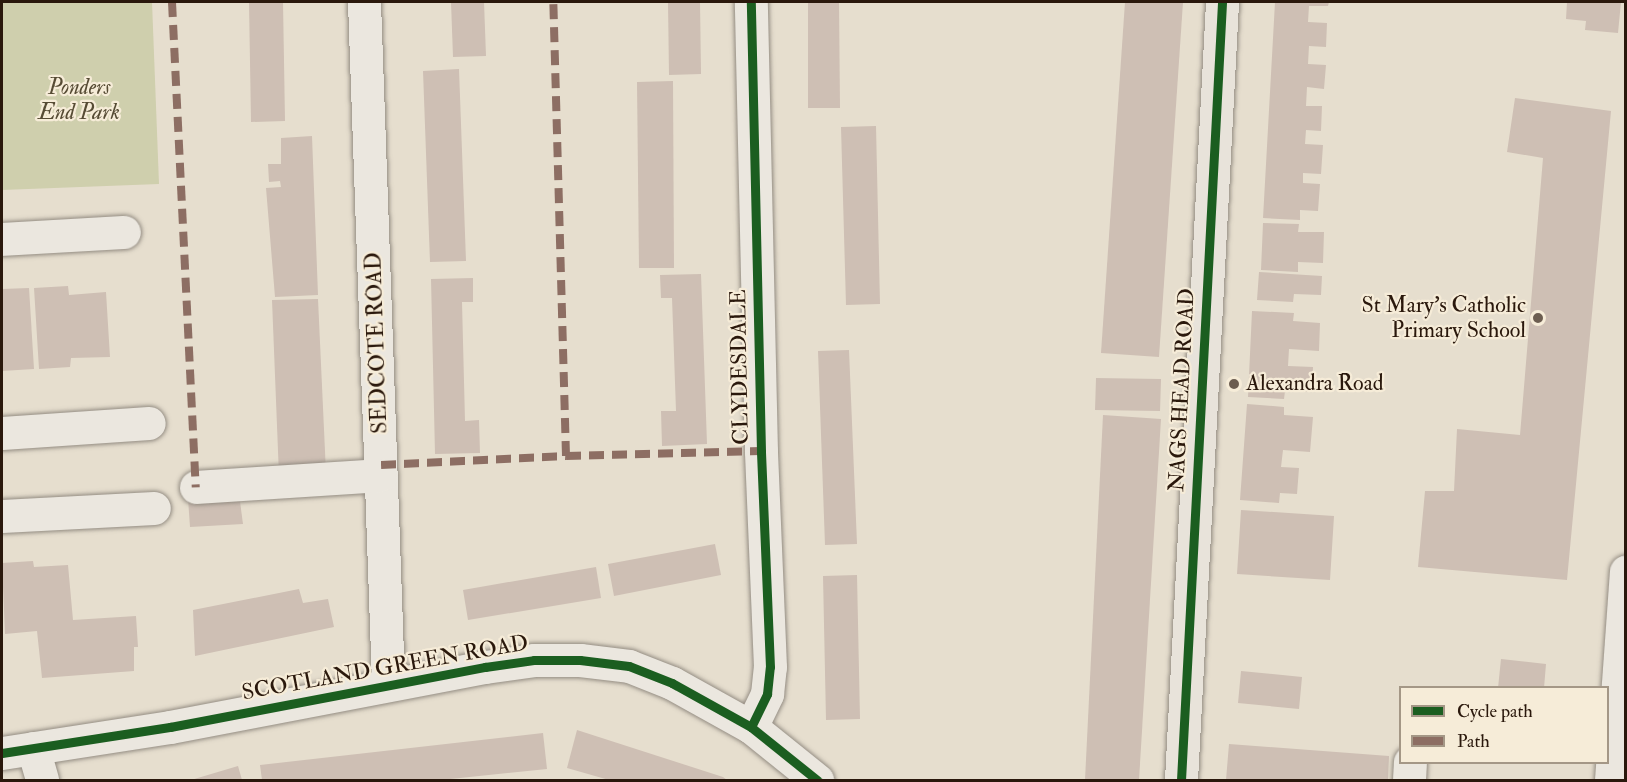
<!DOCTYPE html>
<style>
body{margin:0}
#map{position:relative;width:1627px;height:782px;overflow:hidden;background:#e6dece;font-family:"IM FELL Double Pica",serif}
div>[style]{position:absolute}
.green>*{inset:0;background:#cfcfad}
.building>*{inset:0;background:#cebfb4}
.roads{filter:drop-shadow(0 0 2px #948d83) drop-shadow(0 0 2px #948d83)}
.minor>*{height:33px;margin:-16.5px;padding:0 16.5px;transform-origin:16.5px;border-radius:16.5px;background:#ebe7df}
.major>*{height:33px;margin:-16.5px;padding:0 16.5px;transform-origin:16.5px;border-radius:16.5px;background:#e8e3da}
.quiet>*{height:8px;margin-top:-4px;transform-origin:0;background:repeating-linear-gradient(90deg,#8d6e63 0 15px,transparent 0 23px)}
.cycleway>*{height:9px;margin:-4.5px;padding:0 4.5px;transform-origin:4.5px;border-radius:4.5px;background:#1b5e20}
.dots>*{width:16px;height:16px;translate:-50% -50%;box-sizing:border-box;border:3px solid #f6ecd8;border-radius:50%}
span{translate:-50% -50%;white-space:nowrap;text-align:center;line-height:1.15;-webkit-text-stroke:4.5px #f6ecd8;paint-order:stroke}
.park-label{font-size:22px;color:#564b34;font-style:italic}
.poi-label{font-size:22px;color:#2a180c}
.right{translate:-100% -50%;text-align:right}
.left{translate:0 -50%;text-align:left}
.street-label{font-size:22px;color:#2a180c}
.frame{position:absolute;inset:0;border:3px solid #2a180c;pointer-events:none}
.legend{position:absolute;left:1399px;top:686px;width:210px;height:78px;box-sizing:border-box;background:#f6ecd8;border:2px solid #a49786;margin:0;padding:8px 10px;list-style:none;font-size:18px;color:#2a180c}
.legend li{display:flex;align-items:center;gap:12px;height:30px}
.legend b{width:30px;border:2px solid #a49786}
</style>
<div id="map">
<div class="green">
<i style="clip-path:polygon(2px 2px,152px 2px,159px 184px,2px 190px)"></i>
</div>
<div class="building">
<i style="clip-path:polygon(249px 2px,283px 2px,285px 121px,251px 122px)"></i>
<i style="clip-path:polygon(451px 2px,484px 2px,486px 56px,453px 57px)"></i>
<i style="clip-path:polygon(668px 2px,700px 2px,701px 74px,669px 75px)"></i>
<i style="clip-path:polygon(808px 2px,839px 2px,840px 108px,808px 108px)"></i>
<i style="clip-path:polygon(1125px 2px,1183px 2px,1159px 357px,1101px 353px)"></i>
<i style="clip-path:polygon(1275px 2px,1329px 2px,1328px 6px,1309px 6px,1308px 22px,1327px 23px,1326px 47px,1309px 46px,1308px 64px,1326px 65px,1324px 89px,1307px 87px,1306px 106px,1322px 106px,1321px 131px,1306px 130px,1305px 144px,1323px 145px,1321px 174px,1303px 173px,1303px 183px,1320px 184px,1318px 211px,1300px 210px,1300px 220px,1263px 218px)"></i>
<i style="clip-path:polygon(1567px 2px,1621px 2px,1618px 33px,1585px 30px,1586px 21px,1566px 19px)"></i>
<i style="clip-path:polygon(459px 69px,466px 261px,430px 262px,423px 71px)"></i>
<i style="clip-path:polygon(673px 81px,674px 268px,639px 268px,637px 82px)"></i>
<i style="clip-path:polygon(1515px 98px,1611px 111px,1567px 580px,1418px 567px,1425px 491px,1454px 491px,1457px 429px,1520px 435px,1543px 158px,1507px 152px)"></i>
<i style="clip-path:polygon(876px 126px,880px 304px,846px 305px,841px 127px)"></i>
<i style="clip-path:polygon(312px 136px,318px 295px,275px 297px,266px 188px,281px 187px,280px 181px,269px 182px,268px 164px,281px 164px,281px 138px)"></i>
<i style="clip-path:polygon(1263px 223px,1299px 224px,1298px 232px,1324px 232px,1323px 263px,1298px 262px,1298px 272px,1261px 270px)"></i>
<i style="clip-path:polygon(1259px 272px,1322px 276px,1321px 295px,1294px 294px,1293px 302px,1257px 300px)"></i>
<i style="clip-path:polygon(701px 274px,707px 444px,662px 446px,661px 411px,676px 411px,672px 298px,661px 298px,660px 275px)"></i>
<i style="clip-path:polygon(473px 278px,473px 302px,462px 302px,465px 421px,479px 420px,480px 453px,435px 454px,431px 279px)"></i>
<i style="clip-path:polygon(68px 286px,69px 295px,106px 292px,110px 357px,71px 358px,70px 367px,39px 369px,34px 288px)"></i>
<i style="clip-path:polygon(29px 288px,34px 369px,2px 371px,2px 289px)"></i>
<i style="clip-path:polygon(318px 299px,326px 473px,279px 476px,272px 300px)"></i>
<i style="clip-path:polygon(1252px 311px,1294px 313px,1293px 321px,1320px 323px,1319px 351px,1289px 349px,1288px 366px,1313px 367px,1312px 392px,1285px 391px,1284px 399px,1248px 397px)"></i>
<i style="clip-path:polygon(849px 350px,857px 544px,825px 545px,818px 351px)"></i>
<i style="clip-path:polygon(1096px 378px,1161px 379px,1160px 411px,1095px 410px)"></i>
<i style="clip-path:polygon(1247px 404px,1284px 407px,1284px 415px,1313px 417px,1310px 452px,1283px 450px,1281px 467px,1299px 468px,1297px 494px,1280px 493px,1279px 503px,1240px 500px)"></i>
<i style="clip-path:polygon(1103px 415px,1161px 419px,1139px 780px,1085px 780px)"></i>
<i style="clip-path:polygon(239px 494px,243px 524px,190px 527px,188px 498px)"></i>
<i style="clip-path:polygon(1241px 510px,1334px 516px,1330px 580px,1237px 574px)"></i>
<i style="clip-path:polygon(715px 544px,721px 575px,614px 596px,608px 564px)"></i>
<i style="clip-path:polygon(33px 561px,34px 567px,68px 565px,73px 620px,136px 616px,138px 647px,134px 647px,134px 671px,42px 678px,37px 631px,5px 634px,2px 563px)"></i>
<i style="clip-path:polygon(596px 567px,601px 598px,468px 620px,463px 590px)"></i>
<i style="clip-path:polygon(857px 575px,860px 719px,826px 720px,823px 576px)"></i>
<i style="clip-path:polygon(299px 589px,303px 603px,328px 599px,334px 627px,195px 656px,193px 610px)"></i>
<i style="clip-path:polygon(1501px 659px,1546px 664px,1544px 688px,1498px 688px)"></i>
<i style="clip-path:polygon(1241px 671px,1302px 677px,1299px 709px,1238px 703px)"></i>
<i style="clip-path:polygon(577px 730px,723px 777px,727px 780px,609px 780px,567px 768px)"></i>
<i style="clip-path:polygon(543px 733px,547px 769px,441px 780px,262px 780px,260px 765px)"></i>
<i style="clip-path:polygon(1229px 744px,1389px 756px,1388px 780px,1226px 780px)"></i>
<i style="clip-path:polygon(238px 766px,242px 780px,191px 780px)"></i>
</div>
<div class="roads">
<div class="minor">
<i style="left:364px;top:2px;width:682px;rotate:87.98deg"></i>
<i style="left:2px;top:239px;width:122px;rotate:-3.3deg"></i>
<i style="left:2px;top:433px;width:147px;rotate:-3.9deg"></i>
<i style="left:196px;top:487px;width:185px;rotate:-3.7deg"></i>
<i style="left:2px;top:516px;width:152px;rotate:-3deg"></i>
<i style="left:751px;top:727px;width:37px;rotate:-64deg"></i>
<i style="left:767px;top:694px;width:27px;rotate:-84deg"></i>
<i style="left:770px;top:667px;width:216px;rotate:-92.4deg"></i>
<i style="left:761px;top:451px;width:449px;rotate:-91.3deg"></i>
<i style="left:33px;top:748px;width:33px;rotate:74deg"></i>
<i style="left:2px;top:753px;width:170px;rotate:-8.8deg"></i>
<i style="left:170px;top:727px;width:321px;rotate:-10.8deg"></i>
<i style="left:485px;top:667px;width:49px;rotate:-8.1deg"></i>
<i style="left:534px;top:660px;width:46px"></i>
<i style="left:580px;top:660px;width:49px;rotate:7deg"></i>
<i style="left:629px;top:666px;width:46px;rotate:21.6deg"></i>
<i style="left:672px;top:683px;width:90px;rotate:29.1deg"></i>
<i style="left:751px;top:727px;width:85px;rotate:38.8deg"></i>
<i style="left:1409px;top:780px;width:18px;rotate:-87deg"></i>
<i style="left:1611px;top:780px;width:209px;rotate:-85.9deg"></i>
</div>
<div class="major">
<i style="left:1181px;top:780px;width:779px;rotate:-86.98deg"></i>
</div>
</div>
<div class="quiet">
<i style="left:172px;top:2px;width:486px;rotate:87.2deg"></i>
<i style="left:566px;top:456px;width:195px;rotate:-1.5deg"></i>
<i style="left:381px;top:465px;width:185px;rotate:-2.8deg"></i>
<i style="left:566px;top:456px;width:454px;rotate:-91.6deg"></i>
</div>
<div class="cycleway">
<i style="left:751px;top:727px;width:37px;rotate:-64deg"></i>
<i style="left:767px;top:694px;width:27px;rotate:-84deg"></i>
<i style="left:770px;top:667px;width:216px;rotate:-92.4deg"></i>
<i style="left:761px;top:451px;width:449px;rotate:-91.3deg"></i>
<i style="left:2px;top:753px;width:170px;rotate:-8.8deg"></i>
<i style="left:170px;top:727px;width:321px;rotate:-10.8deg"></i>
<i style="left:485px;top:667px;width:49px;rotate:-8.1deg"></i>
<i style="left:534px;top:660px;width:46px"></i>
<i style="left:580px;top:660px;width:49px;rotate:7deg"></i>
<i style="left:629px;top:666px;width:46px;rotate:21.6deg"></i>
<i style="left:672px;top:683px;width:90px;rotate:29.1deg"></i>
<i style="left:751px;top:727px;width:85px;rotate:38.8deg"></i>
<i style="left:1181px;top:780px;width:779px;rotate:-86.98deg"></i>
</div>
<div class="dots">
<i style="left:1538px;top:318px;background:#6c5d50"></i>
<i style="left:1234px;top:384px;background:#6c5d50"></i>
</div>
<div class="park-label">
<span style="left:79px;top:100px">Ponders<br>End Park</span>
</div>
<div class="poi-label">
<span class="right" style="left:1526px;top:318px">St Mary's Catholic<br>Primary School</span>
<span class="left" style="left:1246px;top:384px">Alexandra Road</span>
</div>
<div class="street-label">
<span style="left:377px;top:343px;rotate:-92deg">SEDCOTE ROAD</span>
<span style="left:740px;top:367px;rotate:-91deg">CLYDESDALE</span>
<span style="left:1182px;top:390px;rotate:-87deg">NAGS HEAD ROAD</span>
<span style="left:385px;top:668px;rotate:-10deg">SCOTLAND GREEN ROAD</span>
</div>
<div class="frame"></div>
<ul class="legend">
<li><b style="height:8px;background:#1b5e20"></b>Cycle path</li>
<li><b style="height:8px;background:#8d6e63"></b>Path</li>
</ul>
</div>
